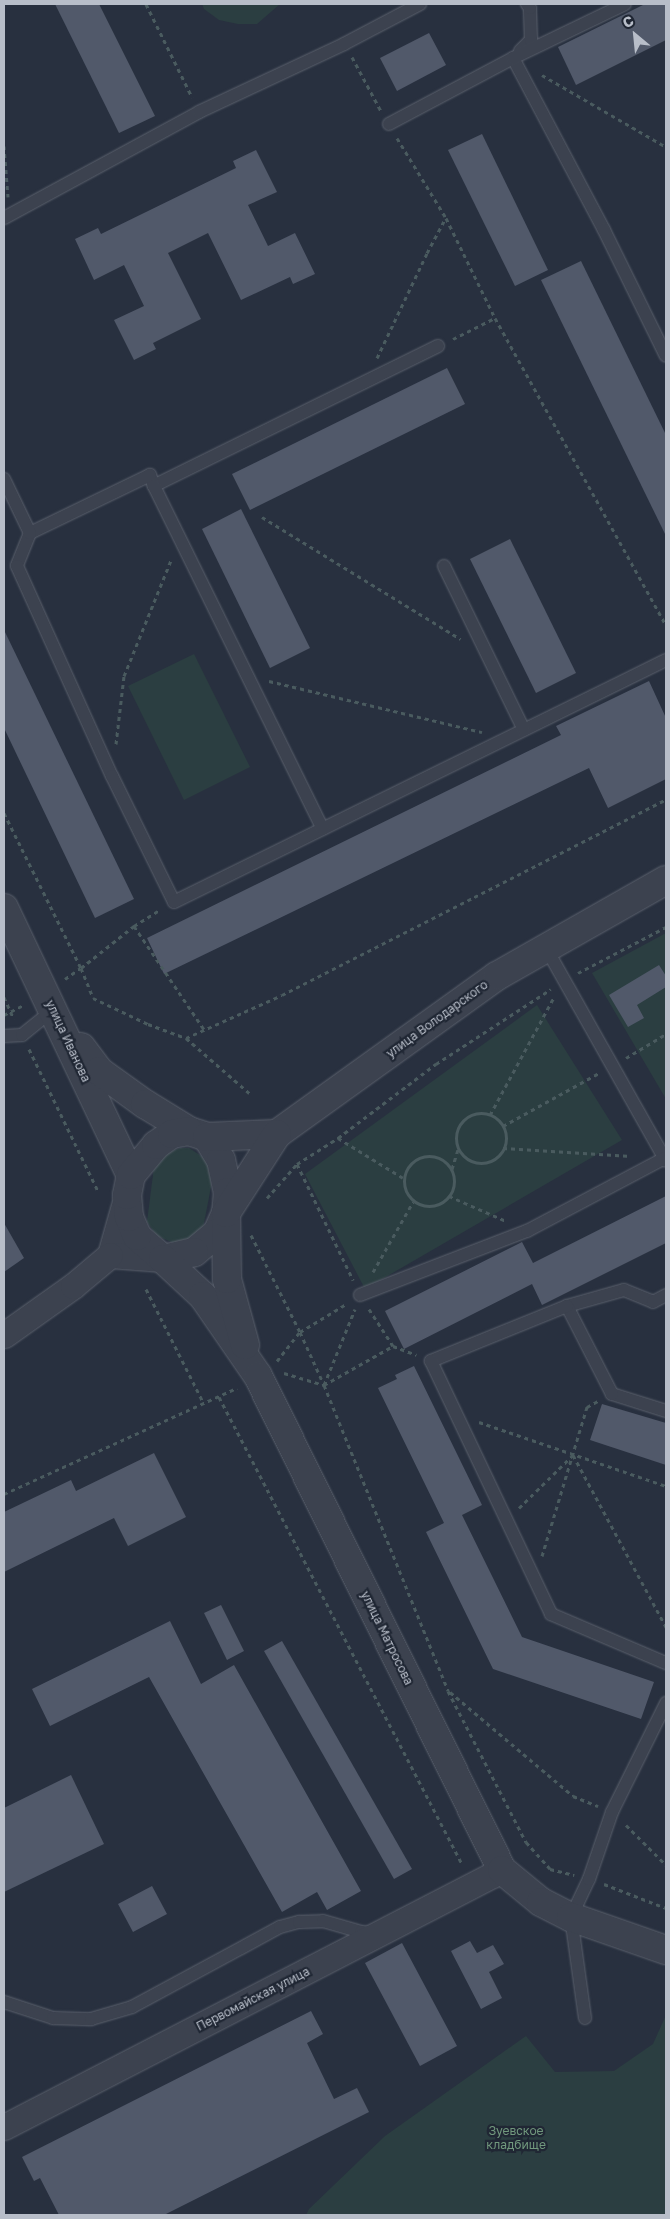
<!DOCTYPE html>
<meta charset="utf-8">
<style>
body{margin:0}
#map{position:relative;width:670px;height:2219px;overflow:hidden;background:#28303f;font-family:"Golos Text",sans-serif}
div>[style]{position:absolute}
.green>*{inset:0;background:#2b3e41}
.building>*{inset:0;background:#51596a}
.path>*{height:3px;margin-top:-1.5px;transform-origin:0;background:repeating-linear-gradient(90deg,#4a5b5f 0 4px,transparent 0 8px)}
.path>.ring{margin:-1.5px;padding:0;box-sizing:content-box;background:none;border:3px solid #4a5b5f;border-radius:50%}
.roads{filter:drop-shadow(0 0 1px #5a606c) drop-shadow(0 0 1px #5a606c)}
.service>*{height:12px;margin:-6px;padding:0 6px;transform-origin:6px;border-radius:6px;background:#3c424f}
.minor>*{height:25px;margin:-12.5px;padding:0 12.5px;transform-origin:12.5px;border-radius:12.5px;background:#3c424f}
.tertiary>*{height:28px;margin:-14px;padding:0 14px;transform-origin:14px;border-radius:14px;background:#3c424f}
span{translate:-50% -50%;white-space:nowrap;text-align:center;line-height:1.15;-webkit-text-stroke:4.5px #202734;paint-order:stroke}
.street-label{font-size:12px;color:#b8bec9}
.park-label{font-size:12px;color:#71987d}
.frame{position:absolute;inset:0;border:5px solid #b8bec9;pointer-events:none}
.north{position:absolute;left:610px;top:10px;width:50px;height:50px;-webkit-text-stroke:4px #202734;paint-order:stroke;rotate:332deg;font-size:14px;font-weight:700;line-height:20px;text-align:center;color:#b8bec9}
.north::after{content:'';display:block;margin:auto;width:18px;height:22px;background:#b8bec9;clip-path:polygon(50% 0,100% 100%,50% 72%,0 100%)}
</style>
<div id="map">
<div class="green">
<i style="clip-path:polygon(202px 4px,280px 4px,257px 24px,238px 24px,219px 20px,204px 9px)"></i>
<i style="clip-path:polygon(194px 654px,250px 767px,184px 800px,128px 686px)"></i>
<i style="clip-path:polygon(666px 933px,666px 1099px,592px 973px)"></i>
<i style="clip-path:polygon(537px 1005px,622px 1140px,365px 1289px,305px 1174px)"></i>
<i style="clip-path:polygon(180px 1148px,189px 1148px,206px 1159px,210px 1166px,212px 1182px,203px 1228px,186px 1241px,174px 1243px,157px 1236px,147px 1222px,154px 1167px,162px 1155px)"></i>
<i style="clip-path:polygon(666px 2015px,666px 2215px,306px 2215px,309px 2209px,385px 2136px,526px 2036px,555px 2072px,614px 2071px,653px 2044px)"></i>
</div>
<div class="building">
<i style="clip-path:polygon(55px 4px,99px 4px,155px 116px,119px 133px)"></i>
<i style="clip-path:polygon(645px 4px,666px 4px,666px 40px,576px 85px,558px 47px)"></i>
<i style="clip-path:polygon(429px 33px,446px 65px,397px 91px,380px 58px)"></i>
<i style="clip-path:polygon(482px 134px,548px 270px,515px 286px,448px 150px)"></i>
<i style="clip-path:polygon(256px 150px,277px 192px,248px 205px,268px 246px,295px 233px,315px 274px,293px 284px,290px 277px,241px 300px,208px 233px,168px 253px,201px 319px,153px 343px,156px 349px,134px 360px,114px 320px,144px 306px,124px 265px,94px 280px,75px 239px,98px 228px,101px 234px,236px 168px,233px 161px)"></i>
<i style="clip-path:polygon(581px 261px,666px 435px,666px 536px,541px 280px)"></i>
<i style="clip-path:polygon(447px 368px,465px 404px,250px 510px,232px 474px)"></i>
<i style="clip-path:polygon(241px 509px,310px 648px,270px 668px,202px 529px)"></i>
<i style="clip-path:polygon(510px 539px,576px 673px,536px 693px,470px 559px)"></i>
<i style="clip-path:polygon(4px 630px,134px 899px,95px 918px,4px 728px)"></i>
<i style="clip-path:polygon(649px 681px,666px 718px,666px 779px,608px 808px,589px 768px,164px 974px,147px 938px,561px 735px,556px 726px)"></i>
<i style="clip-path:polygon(659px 965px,666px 976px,666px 987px,637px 1005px,644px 1018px,628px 1027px,609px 995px)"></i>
<i style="clip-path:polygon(666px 1196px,666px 1243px,542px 1305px,532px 1284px,404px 1349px,385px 1311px,522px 1242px,533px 1263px)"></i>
<i style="clip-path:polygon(4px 1223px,24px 1258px,4px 1272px)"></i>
<i style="clip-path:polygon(414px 1366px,482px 1505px,462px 1515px,522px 1637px,654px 1682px,641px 1719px,493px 1669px,426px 1532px,444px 1523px,378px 1388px,397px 1379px,395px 1375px)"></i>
<i style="clip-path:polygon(602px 1404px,666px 1423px,666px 1465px,590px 1440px)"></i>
<i style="clip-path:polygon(154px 1453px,186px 1517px,128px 1546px,114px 1518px,4px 1572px,4px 1512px,71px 1480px,76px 1491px)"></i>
<i style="clip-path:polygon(221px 1605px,244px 1651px,227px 1660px,204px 1613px)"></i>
<i style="clip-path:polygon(170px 1621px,201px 1684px,234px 1665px,361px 1891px,327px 1910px,317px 1892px,282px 1912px,149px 1677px,50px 1726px,32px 1689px)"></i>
<i style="clip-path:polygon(282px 1641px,412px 1869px,394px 1879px,264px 1651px)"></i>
<i style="clip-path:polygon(71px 1775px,104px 1844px,4px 1892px,4px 1808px)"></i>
<i style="clip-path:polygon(152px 1886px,167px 1914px,133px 1932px,118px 1904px)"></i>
<i style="clip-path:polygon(470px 1941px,477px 1953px,493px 1945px,504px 1964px,489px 1972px,502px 1998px,481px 2009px,451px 1951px)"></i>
<i style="clip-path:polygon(402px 1943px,457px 2046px,420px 2066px,365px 1963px)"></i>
<i style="clip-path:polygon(311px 2011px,323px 2034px,307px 2043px,334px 2099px,357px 2088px,369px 2112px,164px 2215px,59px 2215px,40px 2178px,34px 2181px,22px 2157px)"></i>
</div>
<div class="path">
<i style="left:146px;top:4px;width:104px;rotate:63.7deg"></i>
<i style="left:352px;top:57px;width:61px;rotate:61.8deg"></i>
<i style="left:542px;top:75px;width:143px;rotate:30.1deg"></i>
<i style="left:397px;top:138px;width:94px;rotate:58.5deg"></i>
<i style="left:446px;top:218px;width:111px;rotate:63.9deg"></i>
<i style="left:495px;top:318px;width:351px;rotate:60.9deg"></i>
<i style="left:4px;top:146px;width:51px;rotate:85.5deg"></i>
<i style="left:453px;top:339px;width:47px;rotate:-26.6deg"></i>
<i style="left:377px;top:358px;width:116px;rotate:-64.5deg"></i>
<i style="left:427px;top:253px;width:40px;rotate:-62deg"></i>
<i style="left:262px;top:517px;width:233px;rotate:31.6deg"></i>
<i style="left:269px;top:681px;width:219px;rotate:13.5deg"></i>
<i style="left:116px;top:744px;width:68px;rotate:-83.3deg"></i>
<i style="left:124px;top:676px;width:125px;rotate:-67.9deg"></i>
<i style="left:4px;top:813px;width:173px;rotate:63.6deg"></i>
<i style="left:81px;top:968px;width:68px;rotate:-38.4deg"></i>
<i style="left:134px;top:926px;width:31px;rotate:-32deg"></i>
<i style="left:134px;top:926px;width:127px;rotate:55.9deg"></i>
<i style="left:578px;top:973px;width:99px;rotate:-27.6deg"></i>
<i style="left:65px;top:979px;width:19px;rotate:-35deg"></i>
<i style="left:81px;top:968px;width:32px;rotate:68deg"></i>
<i style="left:93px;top:998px;width:61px;rotate:25.3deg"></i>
<i style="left:148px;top:1024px;width:40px;rotate:20.2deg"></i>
<i style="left:186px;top:1038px;width:105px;rotate:-24.1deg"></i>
<i style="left:282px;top:995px;width:431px;rotate:-27deg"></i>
<i style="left:4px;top:997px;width:24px;rotate:66deg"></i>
<i style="left:4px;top:1015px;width:22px;rotate:-27deg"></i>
<i style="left:186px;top:1038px;width:84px;rotate:41.1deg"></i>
<i style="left:29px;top:1049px;width:158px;rotate:64.1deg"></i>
<i style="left:626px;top:1058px;width:47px;rotate:-31deg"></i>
<i class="ring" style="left:456px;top:1113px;width:47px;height:47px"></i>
<i style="left:490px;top:1115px;width:134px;rotate:-61.5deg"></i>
<i style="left:503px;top:1126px;width:110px;rotate:-28.9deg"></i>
<i style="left:338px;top:1138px;width:76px;rotate:31.6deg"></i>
<i style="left:503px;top:1148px;width:128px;rotate:3.6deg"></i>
<i class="ring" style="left:404px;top:1156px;width:47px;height:47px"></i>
<i style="left:297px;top:1164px;width:129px;rotate:64.2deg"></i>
<i style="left:452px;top:1169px;width:21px;rotate:-73deg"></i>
<i style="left:449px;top:1196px;width:62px;rotate:23.7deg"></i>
<i style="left:267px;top:1198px;width:45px;rotate:-48.6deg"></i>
<i style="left:297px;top:1164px;width:49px;rotate:-32.4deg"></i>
<i style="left:338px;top:1138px;width:123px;rotate:-37.1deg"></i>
<i style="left:436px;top:1064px;width:137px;rotate:-33.1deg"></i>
<i style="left:251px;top:1235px;width:109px;rotate:63.2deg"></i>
<i style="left:300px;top:1332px;width:58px;rotate:65.6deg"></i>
<i style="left:324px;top:1385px;width:82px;rotate:-67.8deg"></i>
<i style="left:373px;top:1272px;width:81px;rotate:-60.3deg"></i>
<i style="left:146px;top:1289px;width:127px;rotate:63.2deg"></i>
<i style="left:369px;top:1309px;width:44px;rotate:57deg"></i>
<i style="left:393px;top:1346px;width:25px;rotate:21deg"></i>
<i style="left:277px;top:1361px;width:37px;rotate:-52deg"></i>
<i style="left:300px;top:1332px;width:54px;rotate:-31.3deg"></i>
<i style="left:284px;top:1373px;width:42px;rotate:16.7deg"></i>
<i style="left:324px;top:1385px;width:79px;rotate:-29.5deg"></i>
<i style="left:324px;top:1385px;width:330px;rotate:67.9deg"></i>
<i style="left:448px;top:1691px;width:170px;rotate:62.7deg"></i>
<i style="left:526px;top:1842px;width:36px;rotate:48deg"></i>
<i style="left:550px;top:1869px;width:25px;rotate:14deg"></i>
<i style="left:219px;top:1397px;width:526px;rotate:62.51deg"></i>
<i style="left:479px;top:1422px;width:198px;rotate:18.9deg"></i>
<i style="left:4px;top:1494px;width:256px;rotate:-24.5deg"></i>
<i style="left:519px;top:1508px;width:76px;rotate:-44.5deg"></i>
<i style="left:573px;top:1455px;width:196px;rotate:61.6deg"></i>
<i style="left:542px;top:1556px;width:156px;rotate:-73.2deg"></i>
<i style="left:587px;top:1407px;width:13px;rotate:-29deg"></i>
<i style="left:450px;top:1692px;width:161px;rotate:40.2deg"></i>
<i style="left:573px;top:1796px;width:27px;rotate:22deg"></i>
<i style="left:626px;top:1825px;width:57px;rotate:45deg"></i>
<i style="left:604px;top:1884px;width:66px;rotate:21.2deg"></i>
</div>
<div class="roads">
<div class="service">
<i style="left:520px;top:51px;width:16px;rotate:-45deg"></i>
<i style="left:531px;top:40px;width:32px;rotate:-92deg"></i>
<i style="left:530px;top:8px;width:5px;rotate:-127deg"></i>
<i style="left:513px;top:58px;width:195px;rotate:62.1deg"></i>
<i style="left:604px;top:230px;width:140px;rotate:63.8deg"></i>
<i style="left:389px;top:124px;width:140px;rotate:-28deg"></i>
<i style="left:513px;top:58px;width:124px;rotate:-25.7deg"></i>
<i style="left:4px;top:218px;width:222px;rotate:-28.5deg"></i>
<i style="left:199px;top:112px;width:160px;rotate:-25.1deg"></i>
<i style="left:344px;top:44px;width:86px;rotate:-27.8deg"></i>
<i style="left:438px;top:346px;width:317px;rotate:153.8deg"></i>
<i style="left:154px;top:486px;width:12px;rotate:-110deg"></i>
<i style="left:150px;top:475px;width:133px;rotate:154.2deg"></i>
<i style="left:30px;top:533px;width:35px;rotate:112deg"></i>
<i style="left:17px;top:566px;width:230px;rotate:65.7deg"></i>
<i style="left:112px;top:776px;width:140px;rotate:63.8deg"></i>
<i style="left:174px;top:902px;width:548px;rotate:-26.19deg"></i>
<i style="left:4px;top:479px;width:60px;rotate:64.3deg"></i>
<i style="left:154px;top:486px;width:382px;rotate:63.8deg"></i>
<i style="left:444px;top:566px;width:182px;rotate:64deg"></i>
<i style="left:546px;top:948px;width:244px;rotate:60.6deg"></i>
<i style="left:4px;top:1036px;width:18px;rotate:-3deg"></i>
<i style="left:22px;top:1035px;width:40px;rotate:-39deg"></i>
<i style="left:360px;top:1295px;width:179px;rotate:-21deg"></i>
<i style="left:527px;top:1231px;width:156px;rotate:-27.9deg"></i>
<i style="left:567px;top:1306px;width:59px;rotate:-15.7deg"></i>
<i style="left:624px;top:1290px;width:31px;rotate:22deg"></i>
<i style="left:653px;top:1302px;width:15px;rotate:-28deg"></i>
<i style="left:666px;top:1411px;width:57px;rotate:-162.5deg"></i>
<i style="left:612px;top:1394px;width:99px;rotate:-117.1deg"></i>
<i style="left:567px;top:1306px;width:147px;rotate:158deg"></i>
<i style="left:431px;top:1361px;width:280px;rotate:64.6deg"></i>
<i style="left:551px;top:1614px;width:125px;rotate:23.1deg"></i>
<i style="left:4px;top:2002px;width:52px;rotate:18.1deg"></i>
<i style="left:53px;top:2018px;width:38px;rotate:2deg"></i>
<i style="left:91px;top:2019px;width:43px;rotate:-16.3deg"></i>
<i style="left:132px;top:2007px;width:168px;rotate:-28.4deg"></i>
<i style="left:280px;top:1927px;width:20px;rotate:-15deg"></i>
<i style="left:299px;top:1922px;width:24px;rotate:-2deg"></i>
<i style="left:323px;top:1921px;width:40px;rotate:16deg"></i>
<i style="left:361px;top:1932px;width:14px;rotate:4deg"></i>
<i style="left:585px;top:2018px;width:102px;rotate:-97.9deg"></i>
<i style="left:571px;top:1917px;width:42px;rotate:-64.7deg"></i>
<i style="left:589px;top:1879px;width:71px;rotate:-71.1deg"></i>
<i style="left:612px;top:1812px;width:122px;rotate:-63.6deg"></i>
</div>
<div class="minor">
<i style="left:110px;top:1255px;width:62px;rotate:-74.2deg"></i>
<i style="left:110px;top:1255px;width:53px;rotate:4.3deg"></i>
<i style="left:4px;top:1335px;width:85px;rotate:-35.4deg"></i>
<i style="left:73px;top:1286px;width:48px;rotate:-40deg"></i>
<i style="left:4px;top:2127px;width:560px;rotate:-27.3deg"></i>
</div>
<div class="tertiary">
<i style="left:4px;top:908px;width:296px;rotate:64.6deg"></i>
<i style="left:81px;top:1047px;width:30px;rotate:53deg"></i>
<i style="left:99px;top:1071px;width:57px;rotate:35.7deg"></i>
<i style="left:145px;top:1104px;width:52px;rotate:31.5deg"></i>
<i style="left:189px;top:1131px;width:19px;rotate:18deg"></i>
<i style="left:207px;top:1137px;width:27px;rotate:59deg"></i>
<i style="left:221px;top:1160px;width:33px;rotate:78deg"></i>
<i style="left:228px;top:1192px;width:21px;rotate:95deg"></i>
<i style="left:226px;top:1213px;width:22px;rotate:114deg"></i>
<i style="left:217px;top:1233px;width:30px;rotate:140deg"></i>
<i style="left:194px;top:1252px;width:32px;rotate:167deg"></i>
<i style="left:163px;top:1259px;width:35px;rotate:-139deg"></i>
<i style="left:137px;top:1236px;width:21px;rotate:-113deg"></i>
<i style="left:129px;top:1217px;width:22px;rotate:-95deg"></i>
<i style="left:127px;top:1195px;width:20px;rotate:-79deg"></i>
<i style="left:131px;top:1175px;width:39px;rotate:-50deg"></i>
<i style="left:156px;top:1145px;width:19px;rotate:-35deg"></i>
<i style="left:172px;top:1134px;width:17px;rotate:-10deg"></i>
<i style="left:207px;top:1137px;width:70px;rotate:-2.5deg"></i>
<i style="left:277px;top:1134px;width:271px;rotate:-35.7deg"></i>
<i style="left:497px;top:976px;width:194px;rotate:-29.6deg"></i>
<i style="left:163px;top:1259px;width:54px;rotate:42.8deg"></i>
<i style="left:203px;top:1296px;width:97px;rotate:55.5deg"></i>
<i style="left:258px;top:1376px;width:551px;rotate:63.71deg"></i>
<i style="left:502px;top:1870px;width:50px;rotate:39.4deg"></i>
<i style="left:541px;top:1902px;width:34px;rotate:27deg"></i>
<i style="left:571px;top:1917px;width:101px;rotate:19.2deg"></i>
<i style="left:245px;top:1345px;width:68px;rotate:-105.3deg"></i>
<i style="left:227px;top:1279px;width:66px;rotate:-90.9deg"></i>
<i style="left:226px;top:1213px;width:94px;rotate:-57.2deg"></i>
</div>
</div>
<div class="street-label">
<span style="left:437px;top:1019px;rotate:-36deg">улица Володарского</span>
<span style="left:68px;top:1041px;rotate:65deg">улица Иванова</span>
<span style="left:387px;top:1638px;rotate:64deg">улица Матросова</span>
<span style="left:253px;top:1999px;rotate:-27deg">Первомайская улица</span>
</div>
<div class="park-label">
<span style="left:516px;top:2138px">Зуевское<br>кладбище</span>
</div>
<div class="frame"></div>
<div class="north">С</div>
</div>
